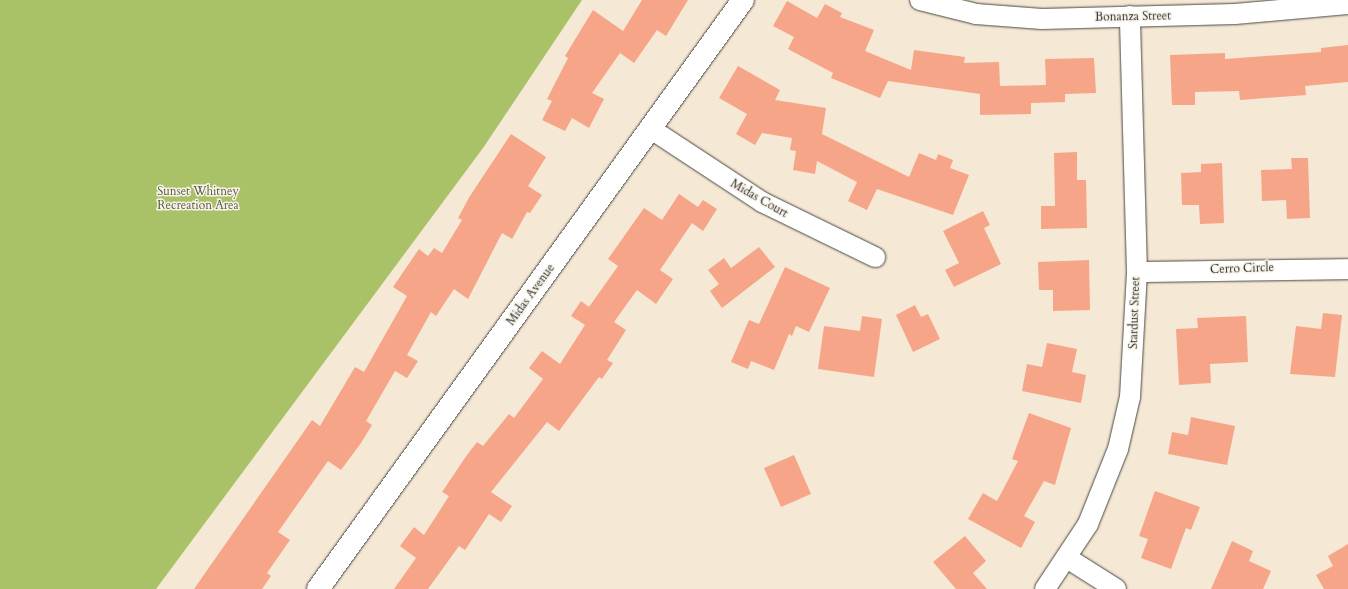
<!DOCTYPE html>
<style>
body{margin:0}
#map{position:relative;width:1348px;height:589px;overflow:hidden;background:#f5e8d4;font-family:Cardo,serif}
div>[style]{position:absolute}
.green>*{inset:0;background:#aac267}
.building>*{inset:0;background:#f7a589}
.roads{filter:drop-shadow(0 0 1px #494744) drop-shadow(0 0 1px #494744)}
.minor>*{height:20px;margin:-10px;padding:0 10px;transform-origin:10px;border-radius:10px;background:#fff}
.tertiary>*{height:22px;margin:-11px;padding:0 11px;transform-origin:11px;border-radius:11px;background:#fff}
span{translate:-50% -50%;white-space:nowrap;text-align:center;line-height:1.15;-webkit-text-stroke:3px #f7f3e8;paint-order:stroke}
.street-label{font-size:12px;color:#2b2b2b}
.park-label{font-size:12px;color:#51583d}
</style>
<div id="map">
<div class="green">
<i style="clip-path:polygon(0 0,582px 0,483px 148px,156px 589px,0 589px)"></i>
</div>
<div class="building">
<i style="clip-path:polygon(642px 0,688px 0,666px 36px,657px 30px,634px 63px,620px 53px,592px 93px,604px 99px,589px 128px,572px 118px,565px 131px,542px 120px,552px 101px,547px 99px,568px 58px,565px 56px,593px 10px,623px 31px)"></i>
<i style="clip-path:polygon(787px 1px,817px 18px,825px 4px,842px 13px,840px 17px,874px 30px,865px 51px,911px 70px,914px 50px,965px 57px,964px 63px,999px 62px,1000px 86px,1046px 85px,1045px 59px,1094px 58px,1096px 93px,1065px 94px,1065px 102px,1031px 103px,1031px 114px,980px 115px,980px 94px,888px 81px,880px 98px,831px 78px,833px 73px,788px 49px,794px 37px,773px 26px)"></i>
<i style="clip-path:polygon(1348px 45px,1348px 82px,1305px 86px,1306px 95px,1240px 100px,1239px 91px,1195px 92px,1195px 105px,1172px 105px,1170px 55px,1225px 53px,1225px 59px,1321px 52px,1321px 48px)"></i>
<i style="clip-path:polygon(738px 66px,780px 90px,775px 100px,826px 108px,822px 134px,909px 177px,919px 153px,936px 160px,938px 154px,953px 160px,950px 168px,969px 175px,953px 215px,877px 189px,867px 210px,848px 201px,857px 182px,817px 161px,815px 174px,793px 170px,796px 151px,790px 150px,792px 138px,762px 133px,755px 145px,736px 134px,747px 114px,719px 98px)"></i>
<i style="clip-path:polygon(511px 134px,546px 157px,528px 186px,542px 195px,530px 213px,527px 212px,512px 239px,502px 233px,468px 299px,454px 289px,436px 316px,431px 312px,407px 355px,418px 361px,407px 378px,395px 371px,366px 421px,372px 425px,361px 443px,341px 470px,328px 461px,278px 532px,290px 540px,267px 573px,271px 576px,262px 589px,194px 589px,312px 420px,320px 426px,355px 367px,364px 372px,407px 296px,393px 287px,419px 249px,428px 256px,434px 248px,442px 253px,462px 220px,458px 218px,470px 196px)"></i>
<i style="clip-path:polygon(1077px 152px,1077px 180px,1086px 180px,1087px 228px,1041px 229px,1041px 206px,1055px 206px,1054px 153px)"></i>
<i style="clip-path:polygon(1291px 158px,1308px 158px,1310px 218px,1287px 219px,1286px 200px,1262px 201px,1261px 170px,1292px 169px)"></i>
<i style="clip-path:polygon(1222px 163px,1224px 223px,1200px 224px,1199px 205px,1182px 205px,1181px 173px,1201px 172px,1201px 164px)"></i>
<i style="clip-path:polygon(679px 194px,698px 207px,703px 200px,717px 209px,703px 231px,692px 223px,660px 270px,673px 279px,656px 304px,637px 290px,614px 322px,626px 330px,607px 360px,613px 363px,602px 379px,599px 377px,559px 431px,547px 422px,491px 492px,512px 506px,501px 522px,489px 514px,465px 550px,459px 546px,428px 589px,394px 589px,416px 558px,400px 546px,414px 527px,424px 535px,449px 496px,442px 492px,467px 455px,477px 442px,483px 446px,509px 414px,514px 418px,543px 379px,529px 368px,542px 351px,560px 364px,585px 325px,571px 316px,581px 301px,589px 307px,618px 266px,608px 259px,644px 208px,662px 220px)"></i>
<i style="clip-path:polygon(983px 211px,990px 225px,984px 228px,1001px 264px,954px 287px,945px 270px,959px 263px,943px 231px)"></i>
<i style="clip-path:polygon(759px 247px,775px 267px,722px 308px,710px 291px,719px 284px,708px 270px,724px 258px,731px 268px)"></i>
<i style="clip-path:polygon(1089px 260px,1090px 310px,1053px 311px,1053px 290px,1039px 290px,1038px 262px)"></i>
<i style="clip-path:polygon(785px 267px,830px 288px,809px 332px,796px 326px,792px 336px,789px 334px,774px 370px,751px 361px,748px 369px,731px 362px,749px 320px,759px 324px)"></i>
<i style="clip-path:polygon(915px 305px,921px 317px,928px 314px,940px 339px,913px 352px,896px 315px)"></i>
<i style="clip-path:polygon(1323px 313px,1342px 315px,1335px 377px,1290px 374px,1296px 326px,1321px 329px)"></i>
<i style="clip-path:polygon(862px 316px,882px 319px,874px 377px,818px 369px,824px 326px,860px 331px)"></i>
<i style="clip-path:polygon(1246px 316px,1248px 362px,1210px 364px,1211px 383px,1179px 385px,1176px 329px,1198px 328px,1197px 318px)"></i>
<i style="clip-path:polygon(1047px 343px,1077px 349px,1072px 372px,1086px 375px,1081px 403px,1022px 391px,1027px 364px,1042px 367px)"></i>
<i style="clip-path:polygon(1029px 413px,1071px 428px,1055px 485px,1044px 481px,1024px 516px,1035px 522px,1021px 548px,968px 519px,983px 493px,997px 501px,1018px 461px,1012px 459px)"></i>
<i style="clip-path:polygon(1191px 417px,1235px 426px,1227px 465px,1168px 454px,1172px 432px,1188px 435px)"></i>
<i style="clip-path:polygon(794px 455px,811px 494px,781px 507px,764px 468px)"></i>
<i style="clip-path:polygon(1155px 491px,1200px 507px,1191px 530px,1186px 528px,1171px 569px,1141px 558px,1148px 539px,1139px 536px)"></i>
<i style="clip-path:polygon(965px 536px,986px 561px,973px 573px,987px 589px,956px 589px,933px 562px)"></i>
<i style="clip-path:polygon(1232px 541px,1253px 551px,1249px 561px,1271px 571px,1263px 589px,1211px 589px)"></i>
<i style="clip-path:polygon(1348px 544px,1348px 589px,1324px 589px,1316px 575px,1333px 566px,1328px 556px)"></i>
</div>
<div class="roads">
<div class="minor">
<i style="left:920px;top:0;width:58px;rotate:14deg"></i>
<i style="left:976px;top:14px;width:66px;rotate:4.3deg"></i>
<i style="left:1042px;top:19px;width:193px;rotate:-1.5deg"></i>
<i style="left:1235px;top:14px;width:113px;rotate:-5.1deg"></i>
<i style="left:651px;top:129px;width:133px;rotate:33.3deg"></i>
<i style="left:762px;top:202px;width:126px;rotate:26deg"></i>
<i style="left:1137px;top:272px;width:211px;rotate:-0.8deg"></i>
<i style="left:1067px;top:558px;width:58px;rotate:32.3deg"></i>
<i style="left:1045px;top:589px;width:78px;rotate:-56.5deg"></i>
<i style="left:1088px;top:524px;width:81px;rotate:-68.2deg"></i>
<i style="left:1118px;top:449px;width:53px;rotate:-77deg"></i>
<i style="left:1130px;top:397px;width:125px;rotate:-86.8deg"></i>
<i style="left:1137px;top:272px;width:256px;rotate:-91.6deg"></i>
</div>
<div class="tertiary">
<i style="left:318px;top:589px;width:726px;rotate:-54.19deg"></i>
</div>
</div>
<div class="street-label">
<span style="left:1133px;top:17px;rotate:-1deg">Bonanza Street</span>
<span style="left:759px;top:199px;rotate:30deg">Midas Court</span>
<span style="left:1242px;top:269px;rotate:-2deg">Cerro Circle</span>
<span style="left:531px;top:295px;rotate:-54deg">Midas Avenue</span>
<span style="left:1135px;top:313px;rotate:-88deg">Stardust Street</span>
</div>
<div class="park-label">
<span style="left:198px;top:199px">Sunset Whitney<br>Recreation Area</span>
</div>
</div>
